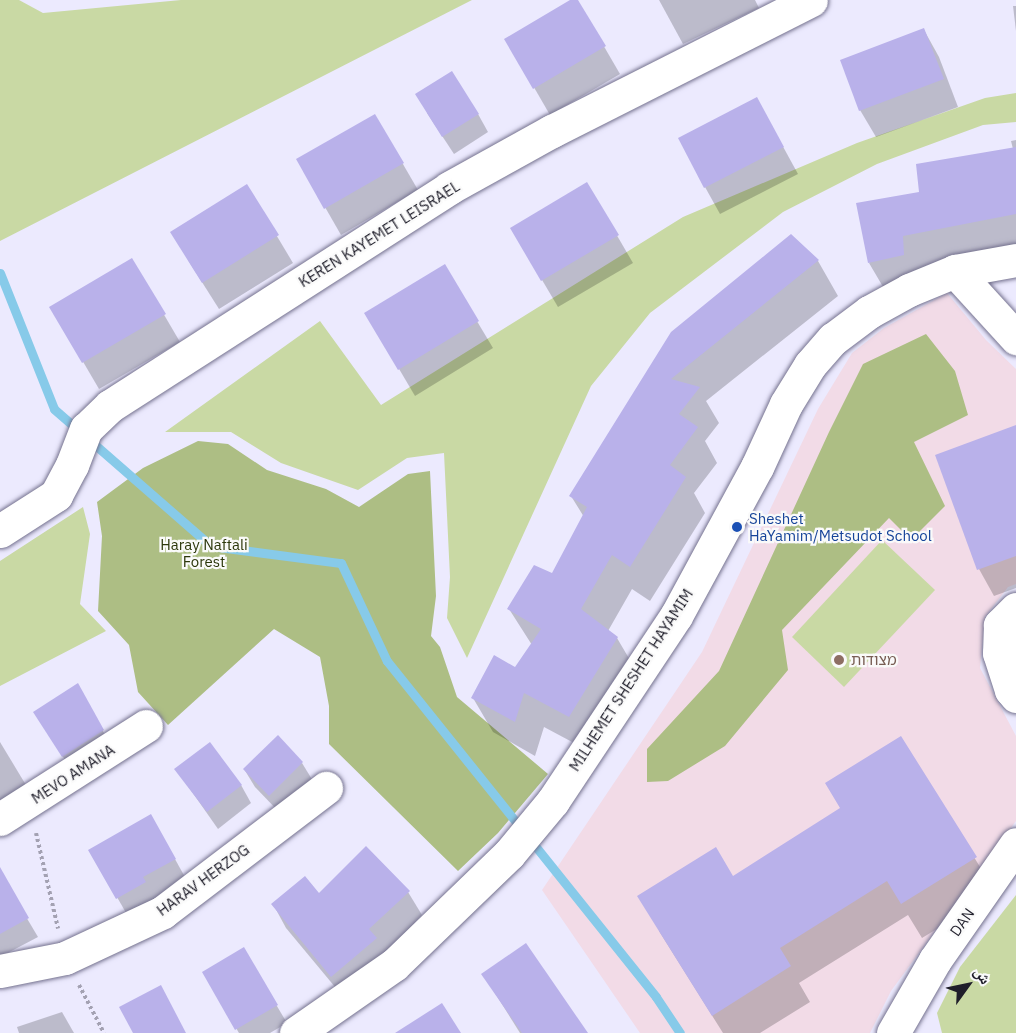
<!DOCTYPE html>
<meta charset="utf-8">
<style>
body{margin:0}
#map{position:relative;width:1016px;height:1033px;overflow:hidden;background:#eceafe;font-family:"IBM Plex Sans","Noto Naskh Arabic","Noto Sans Hebrew",sans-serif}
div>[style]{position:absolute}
.education>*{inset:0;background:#f2dbe7}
.green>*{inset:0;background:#c9d9a4}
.forest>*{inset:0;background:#adbe84}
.shadow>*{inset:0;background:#0003}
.stream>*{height:9px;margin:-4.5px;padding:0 4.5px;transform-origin:4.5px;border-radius:4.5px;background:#87cae9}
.building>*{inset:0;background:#b9b1ea}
.path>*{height:4px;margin-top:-2px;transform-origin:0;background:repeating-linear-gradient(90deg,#a3a1b2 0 3px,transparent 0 6px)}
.roads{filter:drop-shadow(0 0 2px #74718e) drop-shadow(0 0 2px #74718e)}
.street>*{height:33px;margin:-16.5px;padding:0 16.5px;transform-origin:16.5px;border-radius:16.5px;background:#fff}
.dots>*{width:16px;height:16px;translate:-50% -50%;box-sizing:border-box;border:3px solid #fafafa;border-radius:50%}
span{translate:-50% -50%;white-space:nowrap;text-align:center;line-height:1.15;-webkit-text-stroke:4.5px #fafafa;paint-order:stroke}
.street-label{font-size:15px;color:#1f1e2a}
.transit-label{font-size:15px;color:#164399}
.left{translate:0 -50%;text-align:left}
.park-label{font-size:15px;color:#2c370b}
.education-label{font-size:15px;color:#785e54}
.north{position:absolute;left:938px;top:955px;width:60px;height:60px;-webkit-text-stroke:4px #fafafa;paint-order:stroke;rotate:57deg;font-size:16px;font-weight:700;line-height:24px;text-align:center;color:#1f1e2a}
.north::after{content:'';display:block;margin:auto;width:21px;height:27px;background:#1f1e2a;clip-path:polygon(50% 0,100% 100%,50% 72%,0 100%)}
</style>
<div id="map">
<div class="education">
<i style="clip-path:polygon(947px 293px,986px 340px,1016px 369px,1016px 584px,1008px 587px,985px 617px,980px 668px,1016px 736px,1016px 821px,891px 991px,870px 1033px,640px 1033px,542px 890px,702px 652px,818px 409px,852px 353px,884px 328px)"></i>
</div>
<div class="green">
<i style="clip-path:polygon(0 0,19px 0,43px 13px,181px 0,472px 0,0 241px)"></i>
<i style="clip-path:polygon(1016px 93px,1016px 122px,983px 125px,877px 164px,783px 212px,650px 313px,591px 386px,467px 658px,447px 618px,450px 577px,444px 453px,407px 458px,358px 490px,281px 463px,231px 432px,165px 432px,320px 321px,381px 405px,683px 217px,857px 143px,985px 98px)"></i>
<i style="clip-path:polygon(83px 507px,90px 534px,80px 604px,106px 631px,0 686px,0 561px)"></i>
<i style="clip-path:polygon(882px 540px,935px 590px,844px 687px,792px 637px)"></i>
<i style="clip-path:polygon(1016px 895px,1016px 1033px,942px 1033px,937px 1013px,960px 967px)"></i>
</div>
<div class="forest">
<i style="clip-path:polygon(926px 334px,955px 371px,968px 415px,914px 442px,945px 506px,911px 540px,889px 518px,782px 630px,788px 670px,725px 746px,668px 781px,647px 782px,647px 749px,719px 671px,829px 432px,863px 364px)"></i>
<i style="clip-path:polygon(198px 441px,228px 444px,267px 470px,326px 489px,359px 507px,408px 474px,430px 471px,436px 596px,431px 636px,440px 647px,457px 697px,548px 774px,498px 833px,458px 871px,329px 744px,329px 706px,320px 657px,274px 629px,168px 725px,138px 692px,129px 645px,98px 611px,102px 536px,97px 502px,143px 468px)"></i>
</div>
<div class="shadow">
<i style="clip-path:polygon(573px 0,577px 0,620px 74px,550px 115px,506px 39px)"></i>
<i style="clip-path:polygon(659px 0,755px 0,759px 8px,683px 44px)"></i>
<i style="clip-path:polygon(1013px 6px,1016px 6px,1016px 31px)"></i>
<i style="clip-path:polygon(924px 30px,939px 57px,958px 107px,876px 137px,860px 110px)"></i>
<i style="clip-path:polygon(757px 99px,798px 174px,720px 214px,705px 187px)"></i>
<i style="clip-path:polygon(427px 113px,478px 114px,488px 132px,454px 154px)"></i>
<i style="clip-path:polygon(375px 116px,418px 190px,341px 235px,298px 160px)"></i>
<i style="clip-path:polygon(1016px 140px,1016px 253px,889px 297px,869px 263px,920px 194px,1013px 149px,1011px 141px)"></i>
<i style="clip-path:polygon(587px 184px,633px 263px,558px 307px,512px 229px)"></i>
<i style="clip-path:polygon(247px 186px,293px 263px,219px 309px,188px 260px)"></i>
<i style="clip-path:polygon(791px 236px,818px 261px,838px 296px,706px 401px,719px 423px,705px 441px,717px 463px,694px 493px,705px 513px,650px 601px,632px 589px,608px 631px,617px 638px,637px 672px,589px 751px,544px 727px,535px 756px,493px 732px,473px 698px,516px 669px,532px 645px,509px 609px,552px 575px,584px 517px,571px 496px)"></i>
<i style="clip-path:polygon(132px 260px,180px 342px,99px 389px,51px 307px)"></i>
<i style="clip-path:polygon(444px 266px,493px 348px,415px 396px,382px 340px)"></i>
<i style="clip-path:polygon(1016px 432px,1016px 588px,994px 596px,979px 569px)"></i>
<i style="clip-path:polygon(77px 685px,113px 749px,74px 774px,46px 730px)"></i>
<i style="clip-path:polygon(901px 738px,996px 893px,922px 938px,908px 915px,799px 983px,810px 1002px,760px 1033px,723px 1033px,659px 931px,841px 810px)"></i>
<i style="clip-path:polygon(0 742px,32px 795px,0 811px)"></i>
<i style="clip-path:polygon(302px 763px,313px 781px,280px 813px,255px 787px,244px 769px)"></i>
<i style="clip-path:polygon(176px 769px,241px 785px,251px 803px,218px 829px)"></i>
<i style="clip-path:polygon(166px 843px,190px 886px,133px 925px,90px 850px)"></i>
<i style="clip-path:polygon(0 873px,38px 937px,0 957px)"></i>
<i style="clip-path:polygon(408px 892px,422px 915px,345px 999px,286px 928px,273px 904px,319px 895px)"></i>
<i style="clip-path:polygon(243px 949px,287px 1023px,270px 1033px,239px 1033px,204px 973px)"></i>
<i style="clip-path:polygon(483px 974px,586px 1033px,520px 1033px)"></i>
<i style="clip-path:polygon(62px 1012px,74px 1033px,19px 1033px,17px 1027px)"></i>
</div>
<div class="stream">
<i style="left:0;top:273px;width:146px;rotate:68.3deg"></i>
<i style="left:54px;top:409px;width:208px;rotate:41.1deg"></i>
<i style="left:211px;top:546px;width:131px;rotate:7.5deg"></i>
<i style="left:341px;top:563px;width:108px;rotate:64.9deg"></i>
<i style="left:387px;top:661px;width:430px;rotate:51.3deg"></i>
<i style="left:656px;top:997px;width:43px;rotate:56.3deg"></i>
</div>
<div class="building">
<i style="clip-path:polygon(570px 0,578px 0,606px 46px,533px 89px,504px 39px)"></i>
<i style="clip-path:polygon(924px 28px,944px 79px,859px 111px,840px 60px)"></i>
<i style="clip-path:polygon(452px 71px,479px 114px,442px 137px,415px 94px)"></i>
<i style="clip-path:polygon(757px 97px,784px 147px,704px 188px,678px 138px)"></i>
<i style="clip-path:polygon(375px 114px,404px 163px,324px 209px,296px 159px)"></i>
<i style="clip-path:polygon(1016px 147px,1016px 214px,903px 236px,904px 255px,868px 263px,856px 203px,919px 192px,916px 164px)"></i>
<i style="clip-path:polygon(587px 182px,619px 235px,541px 281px,510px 228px)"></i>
<i style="clip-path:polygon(247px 184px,279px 235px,202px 283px,170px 232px)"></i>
<i style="clip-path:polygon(791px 234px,819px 260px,671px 379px,700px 387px,679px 414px,698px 427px,670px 465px,686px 477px,630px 567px,612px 555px,581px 609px,618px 637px,569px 717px,524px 693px,515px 722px,471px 698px,494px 655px,515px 667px,541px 629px,507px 609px,534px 565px,552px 573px,587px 507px,569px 496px,671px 332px)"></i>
<i style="clip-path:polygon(132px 258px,166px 314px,82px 363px,49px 307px)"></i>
<i style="clip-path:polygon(445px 264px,479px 321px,398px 370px,364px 313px)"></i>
<i style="clip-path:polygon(1016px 425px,1016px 556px,977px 570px,935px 455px)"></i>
<i style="clip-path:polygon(78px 683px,104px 730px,62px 757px,33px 712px)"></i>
<i style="clip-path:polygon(278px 735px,303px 762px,269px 796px,243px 769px)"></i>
<i style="clip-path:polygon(901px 736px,977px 857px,901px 904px,887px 881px,780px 948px,791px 966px,712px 1016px,637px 896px,716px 847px,733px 876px,840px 808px,825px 783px)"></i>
<i style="clip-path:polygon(210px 742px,242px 785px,207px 812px,174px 769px)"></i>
<i style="clip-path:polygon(151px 814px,176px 859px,143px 877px,146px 882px,116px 899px,88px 850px)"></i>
<i style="clip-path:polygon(366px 846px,410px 891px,369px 929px,377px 938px,331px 977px,271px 904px,305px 876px,319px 893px)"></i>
<i style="clip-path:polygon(0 867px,29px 918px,0 934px)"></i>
<i style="clip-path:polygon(526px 943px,588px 1033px,522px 1033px,481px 974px)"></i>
<i style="clip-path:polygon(244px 947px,278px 1005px,235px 1030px,202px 972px)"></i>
<i style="clip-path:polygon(161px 985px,186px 1033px,133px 1033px,119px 1007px)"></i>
<i style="clip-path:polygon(442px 1003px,461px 1033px,395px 1033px)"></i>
</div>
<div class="path">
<i style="left:36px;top:833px;width:98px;rotate:77deg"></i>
<i style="left:79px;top:985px;width:54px;rotate:62.5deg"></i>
</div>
<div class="roads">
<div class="street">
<i style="left:955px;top:271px;width:91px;rotate:47.7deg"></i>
<i style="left:0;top:531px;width:67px;rotate:-32.7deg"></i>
<i style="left:56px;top:495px;width:34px;rotate:-62deg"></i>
<i style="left:72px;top:465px;width:39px;rotate:-69deg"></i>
<i style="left:86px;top:429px;width:33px;rotate:-44deg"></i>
<i style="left:110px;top:406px;width:403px;rotate:-32.7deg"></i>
<i style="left:449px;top:188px;width:118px;rotate:-29deg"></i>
<i style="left:552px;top:131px;width:290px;rotate:-26.8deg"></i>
<i style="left:1016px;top:609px;width:23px;rotate:135deg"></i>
<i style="left:1000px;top:625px;width:28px;rotate:92deg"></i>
<i style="left:999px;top:653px;width:39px;rotate:72deg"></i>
<i style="left:1011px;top:690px;width:8px;rotate:50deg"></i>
<i style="left:0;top:819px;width:173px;rotate:-32.5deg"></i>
<i style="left:0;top:971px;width:66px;rotate:-11.3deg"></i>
<i style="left:65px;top:958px;width:108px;rotate:-25.1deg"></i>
<i style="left:163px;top:912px;width:205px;rotate:-37.3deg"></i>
<i style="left:296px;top:1033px;width:119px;rotate:-34.8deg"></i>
<i style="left:394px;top:965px;width:160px;rotate:-44deg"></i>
<i style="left:509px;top:854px;width:69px;rotate:-50.3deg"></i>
<i style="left:553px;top:801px;width:222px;rotate:-56.4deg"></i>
<i style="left:676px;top:616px;width:170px;rotate:-61.5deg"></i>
<i style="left:757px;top:467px;width:69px;rotate:-65.3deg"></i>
<i style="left:786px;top:404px;width:46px;rotate:-58.4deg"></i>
<i style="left:810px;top:365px;width:35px;rotate:-49deg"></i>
<i style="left:833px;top:339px;width:45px;rotate:-36.9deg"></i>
<i style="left:869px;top:312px;width:46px;rotate:-28.8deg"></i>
<i style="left:909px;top:290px;width:50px;rotate:-22.4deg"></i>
<i style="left:955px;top:271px;width:62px;rotate:-10.2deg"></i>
<i style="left:893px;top:1033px;width:84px;rotate:-60.1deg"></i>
<i style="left:935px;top:960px;width:141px;rotate:-55.1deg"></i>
</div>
</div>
<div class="dots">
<i style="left:737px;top:527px;background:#1a4fb4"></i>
<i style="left:839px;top:660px;background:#8d6e63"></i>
</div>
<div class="street-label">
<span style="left:379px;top:234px;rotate:-32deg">KEREN KAYEMET LEISRAEL</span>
<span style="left:631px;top:680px;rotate:-57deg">MILHEMET SHESHET HAYAMIM</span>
<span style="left:73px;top:774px;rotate:-33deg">MEVO AMANA</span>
<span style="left:203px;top:880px;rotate:-36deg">HARAV HERZOG</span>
<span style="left:962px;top:922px;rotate:-55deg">DAN</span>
</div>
<div class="transit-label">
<span class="left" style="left:749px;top:527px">Sheshet<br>HaYamim/Metsudot School</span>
</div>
<div class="park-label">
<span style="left:204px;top:553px">Haray Naftali<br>Forest</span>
</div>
<div class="education-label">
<span class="left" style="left:851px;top:660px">מצודות</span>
</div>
<div class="north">ش</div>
</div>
